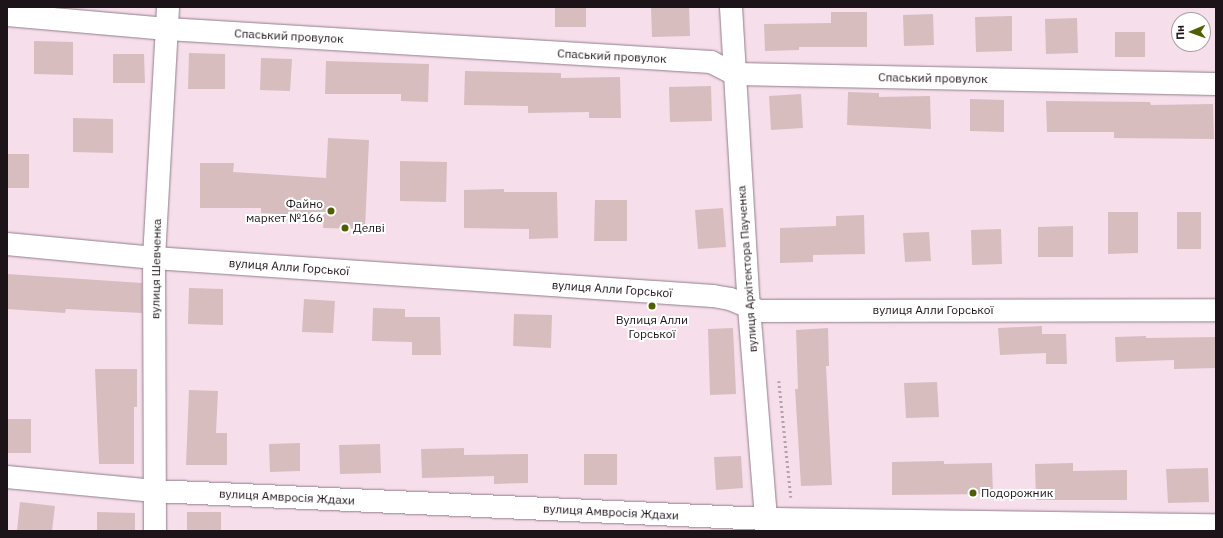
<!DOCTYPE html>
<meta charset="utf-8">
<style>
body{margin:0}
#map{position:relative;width:1223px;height:538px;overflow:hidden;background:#f6deeb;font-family:"IBM Plex Sans",sans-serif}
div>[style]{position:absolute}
.building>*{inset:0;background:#d8bdbf}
.path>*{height:2.5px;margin-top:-1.25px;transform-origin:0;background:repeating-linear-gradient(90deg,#b5a1ac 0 2px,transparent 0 5px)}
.roads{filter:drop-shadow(0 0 1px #937d89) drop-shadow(0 0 1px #937d89)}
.minor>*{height:22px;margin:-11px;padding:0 11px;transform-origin:11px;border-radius:11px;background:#fff}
.tertiary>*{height:22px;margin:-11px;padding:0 11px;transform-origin:11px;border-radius:11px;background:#fff}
.dots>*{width:11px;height:11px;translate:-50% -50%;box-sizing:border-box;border:2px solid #fff;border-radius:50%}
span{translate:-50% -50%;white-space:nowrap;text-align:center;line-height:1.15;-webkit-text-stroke:4px #fff;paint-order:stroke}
.street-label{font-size:12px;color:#1d1419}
.poi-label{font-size:12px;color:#1d1419}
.right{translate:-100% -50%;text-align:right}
.left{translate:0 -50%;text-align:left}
.frame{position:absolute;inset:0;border:8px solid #1d1419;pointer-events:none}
.north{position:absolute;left:1171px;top:12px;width:40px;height:40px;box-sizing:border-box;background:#fff;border:1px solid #a5a1a3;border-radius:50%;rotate:268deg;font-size:11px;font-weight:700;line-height:16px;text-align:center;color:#1d1419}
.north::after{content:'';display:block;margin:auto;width:14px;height:18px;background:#4e5e00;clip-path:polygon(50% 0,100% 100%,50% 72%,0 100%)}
</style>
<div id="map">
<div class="building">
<i style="clip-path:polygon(555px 7px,586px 7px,586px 27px,555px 27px)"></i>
<i style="clip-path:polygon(651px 7px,689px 7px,690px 36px,652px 37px)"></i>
<i style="clip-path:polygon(831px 12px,867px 12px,867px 47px,799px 47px,799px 50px,765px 51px,764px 24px,831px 23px)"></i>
<i style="clip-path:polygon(933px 14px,934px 45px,904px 46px,903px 15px)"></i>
<i style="clip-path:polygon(1012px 16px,1012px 51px,976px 52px,975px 17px)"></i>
<i style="clip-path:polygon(1077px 18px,1078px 53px,1046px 54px,1045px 19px)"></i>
<i style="clip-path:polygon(1115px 32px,1145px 32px,1145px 57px,1115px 57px)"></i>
<i style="clip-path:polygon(34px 41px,73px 42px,73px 75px,34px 74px)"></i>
<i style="clip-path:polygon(189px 53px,225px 54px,225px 89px,188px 89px)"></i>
<i style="clip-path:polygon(113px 54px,144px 54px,145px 83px,113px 83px)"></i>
<i style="clip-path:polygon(261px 58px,292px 59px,290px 91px,260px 90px)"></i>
<i style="clip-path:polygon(326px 61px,429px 64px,428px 102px,401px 101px,401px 94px,325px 94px)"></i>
<i style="clip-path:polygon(465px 71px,561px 73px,561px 78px,620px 77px,621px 118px,589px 118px,589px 112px,528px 113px,528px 106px,464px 105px)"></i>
<i style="clip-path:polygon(711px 86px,712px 121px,670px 122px,669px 87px)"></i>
<i style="clip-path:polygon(848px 92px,879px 93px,879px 97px,930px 96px,931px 129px,847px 125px)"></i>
<i style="clip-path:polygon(801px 94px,803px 128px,771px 130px,769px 96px)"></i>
<i style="clip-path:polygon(970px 99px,1004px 100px,1004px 132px,970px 131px)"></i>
<i style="clip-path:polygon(1046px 101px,1150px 102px,1151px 105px,1213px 104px,1214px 139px,1114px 138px,1114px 132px,1047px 132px)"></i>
<i style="clip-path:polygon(73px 118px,113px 119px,113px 153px,73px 152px)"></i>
<i style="clip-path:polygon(328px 138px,369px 140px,365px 229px,323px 228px,324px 217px,261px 213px,261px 208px,200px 208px,200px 163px,234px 163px,233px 172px,326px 178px)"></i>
<i style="clip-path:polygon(7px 154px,29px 154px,29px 188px,7px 188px)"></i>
<i style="clip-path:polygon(400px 161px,447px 162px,446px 202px,400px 201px)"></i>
<i style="clip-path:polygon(504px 189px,504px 192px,557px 192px,558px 238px,529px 239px,529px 229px,464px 228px,464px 190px)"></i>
<i style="clip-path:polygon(595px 200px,627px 200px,627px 241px,594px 241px)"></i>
<i style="clip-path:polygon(723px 208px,726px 247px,698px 249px,695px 210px)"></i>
<i style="clip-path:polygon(1108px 212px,1138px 212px,1138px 253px,1108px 254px)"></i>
<i style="clip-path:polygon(1177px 212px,1201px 212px,1201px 249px,1177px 249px)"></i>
<i style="clip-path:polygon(864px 215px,865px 254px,813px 255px,813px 262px,780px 263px,780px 228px,836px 226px,836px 216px)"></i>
<i style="clip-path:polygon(1073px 226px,1073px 257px,1038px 257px,1038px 227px)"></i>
<i style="clip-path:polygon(1001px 229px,1002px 264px,972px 265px,971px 230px)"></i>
<i style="clip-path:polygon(929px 232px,931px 261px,905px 262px,903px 233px)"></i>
<i style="clip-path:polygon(7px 274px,142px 283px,142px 313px,66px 309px,65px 313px,7px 309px)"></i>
<i style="clip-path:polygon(189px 288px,223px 289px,223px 325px,188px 324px)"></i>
<i style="clip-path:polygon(304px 299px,335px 301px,333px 333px,302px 332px)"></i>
<i style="clip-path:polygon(373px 308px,405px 309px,405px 317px,440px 317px,441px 355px,412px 355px,412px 342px,372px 341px)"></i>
<i style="clip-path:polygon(514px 314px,552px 315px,551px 348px,513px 346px)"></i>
<i style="clip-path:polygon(1042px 326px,1042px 334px,1066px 334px,1067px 364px,1046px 364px,1046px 353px,1000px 355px,998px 328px)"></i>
<i style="clip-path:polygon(733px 328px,736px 394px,710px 395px,708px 329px)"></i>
<i style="clip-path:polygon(828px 328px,829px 366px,826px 366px,832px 485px,801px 486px,795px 389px,798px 389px,796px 330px)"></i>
<i style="clip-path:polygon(1146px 336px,1146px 338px,1216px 337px,1216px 368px,1174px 369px,1174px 360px,1116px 362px,1115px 337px)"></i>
<i style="clip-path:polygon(95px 369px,137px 369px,137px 407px,134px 407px,134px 464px,99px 464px)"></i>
<i style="clip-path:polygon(937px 382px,939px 417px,906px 418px,904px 383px)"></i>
<i style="clip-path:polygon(189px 390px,218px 391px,216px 433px,227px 433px,227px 465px,186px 465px)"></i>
<i style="clip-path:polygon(7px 419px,31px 419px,31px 453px,7px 453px)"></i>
<i style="clip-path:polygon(300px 443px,300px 471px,270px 472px,269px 444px)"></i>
<i style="clip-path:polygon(380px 444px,381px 473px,340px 474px,339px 445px)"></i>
<i style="clip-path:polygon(464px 448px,464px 455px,528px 454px,528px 483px,494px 484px,494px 476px,422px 478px,421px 449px)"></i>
<i style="clip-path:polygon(584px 454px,617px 454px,617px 485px,584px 485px)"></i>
<i style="clip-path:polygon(741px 456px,743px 488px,716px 490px,714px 457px)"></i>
<i style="clip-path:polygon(944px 461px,944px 464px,992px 463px,993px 494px,892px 495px,892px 462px)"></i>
<i style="clip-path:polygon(1073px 463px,1073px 471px,1127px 470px,1127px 500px,1036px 500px,1035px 464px)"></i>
<i style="clip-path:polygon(1208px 468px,1209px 502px,1168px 503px,1166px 469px)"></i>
<i style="clip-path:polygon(20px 502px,55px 506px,52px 531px,17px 531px)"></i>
<i style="clip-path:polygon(97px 512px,135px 513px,135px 531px,97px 531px)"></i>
<i style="clip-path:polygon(187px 512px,221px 512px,221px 531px,187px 531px)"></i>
</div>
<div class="path">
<i style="left:779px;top:381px;width:117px;rotate:84.1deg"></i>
</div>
<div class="roads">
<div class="minor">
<i style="left:731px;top:7px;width:301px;rotate:86.6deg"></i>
<i style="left:7px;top:15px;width:161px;rotate:5deg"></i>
<i style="left:167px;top:29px;width:545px;rotate:3.47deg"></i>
<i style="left:711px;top:62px;width:27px;rotate:27deg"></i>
<i style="left:735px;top:74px;width:481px;rotate:1.2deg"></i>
<i style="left:7px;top:477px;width:148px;rotate:5.4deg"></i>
<i style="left:154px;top:491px;width:613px;rotate:2.62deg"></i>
<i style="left:766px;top:519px;width:450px;rotate:0.8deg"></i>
<i style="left:155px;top:531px;width:273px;rotate:-90.2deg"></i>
<i style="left:154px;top:258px;width:251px;rotate:-86.8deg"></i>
</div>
<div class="tertiary">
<i style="left:7px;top:244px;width:148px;rotate:5.4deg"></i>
<i style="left:154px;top:258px;width:560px;rotate:3.89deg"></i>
<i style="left:713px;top:296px;width:17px;rotate:10deg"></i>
<i style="left:730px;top:299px;width:31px;rotate:22deg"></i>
<i style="left:759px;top:311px;width:457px;rotate:-0.1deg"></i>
<i style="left:749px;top:307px;width:225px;rotate:85.4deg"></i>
</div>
</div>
<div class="dots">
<i style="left:331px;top:211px;background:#4e5e00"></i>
<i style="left:345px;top:228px;background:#4e5e00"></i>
<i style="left:652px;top:306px;background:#4e5e00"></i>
<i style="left:973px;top:493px;background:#4e5e00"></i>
</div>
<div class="street-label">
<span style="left:289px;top:36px;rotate:3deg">Спаський провулок</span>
<span style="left:612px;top:56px;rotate:3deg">Спаський провулок</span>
<span style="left:933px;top:78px;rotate:1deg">Спаський провулок</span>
<span style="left:289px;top:267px;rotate:4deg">вулиця Алли Горської</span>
<span style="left:156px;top:269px;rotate:-89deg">вулиця Шевченка</span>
<span style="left:747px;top:269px;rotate:-94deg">вулиця Архітектора Паученка</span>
<span style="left:612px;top:289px;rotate:4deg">вулиця Алли Горської</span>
<span style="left:933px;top:310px">вулиця Алли Горської</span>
<span style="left:287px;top:497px;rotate:3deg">вулиця Амвросія Ждахи</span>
<span style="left:611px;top:512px;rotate:3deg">вулиця Амвросія Ждахи</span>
</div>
<div class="poi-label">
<span class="right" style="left:323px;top:211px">Файно<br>маркет №166</span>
<span class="left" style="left:353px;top:228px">Делві</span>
<span style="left:652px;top:327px">Вулиця Алли<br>Горської</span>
<span class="left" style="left:981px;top:493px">Подорожник</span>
</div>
<div class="frame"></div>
<div class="north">Пн</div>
</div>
